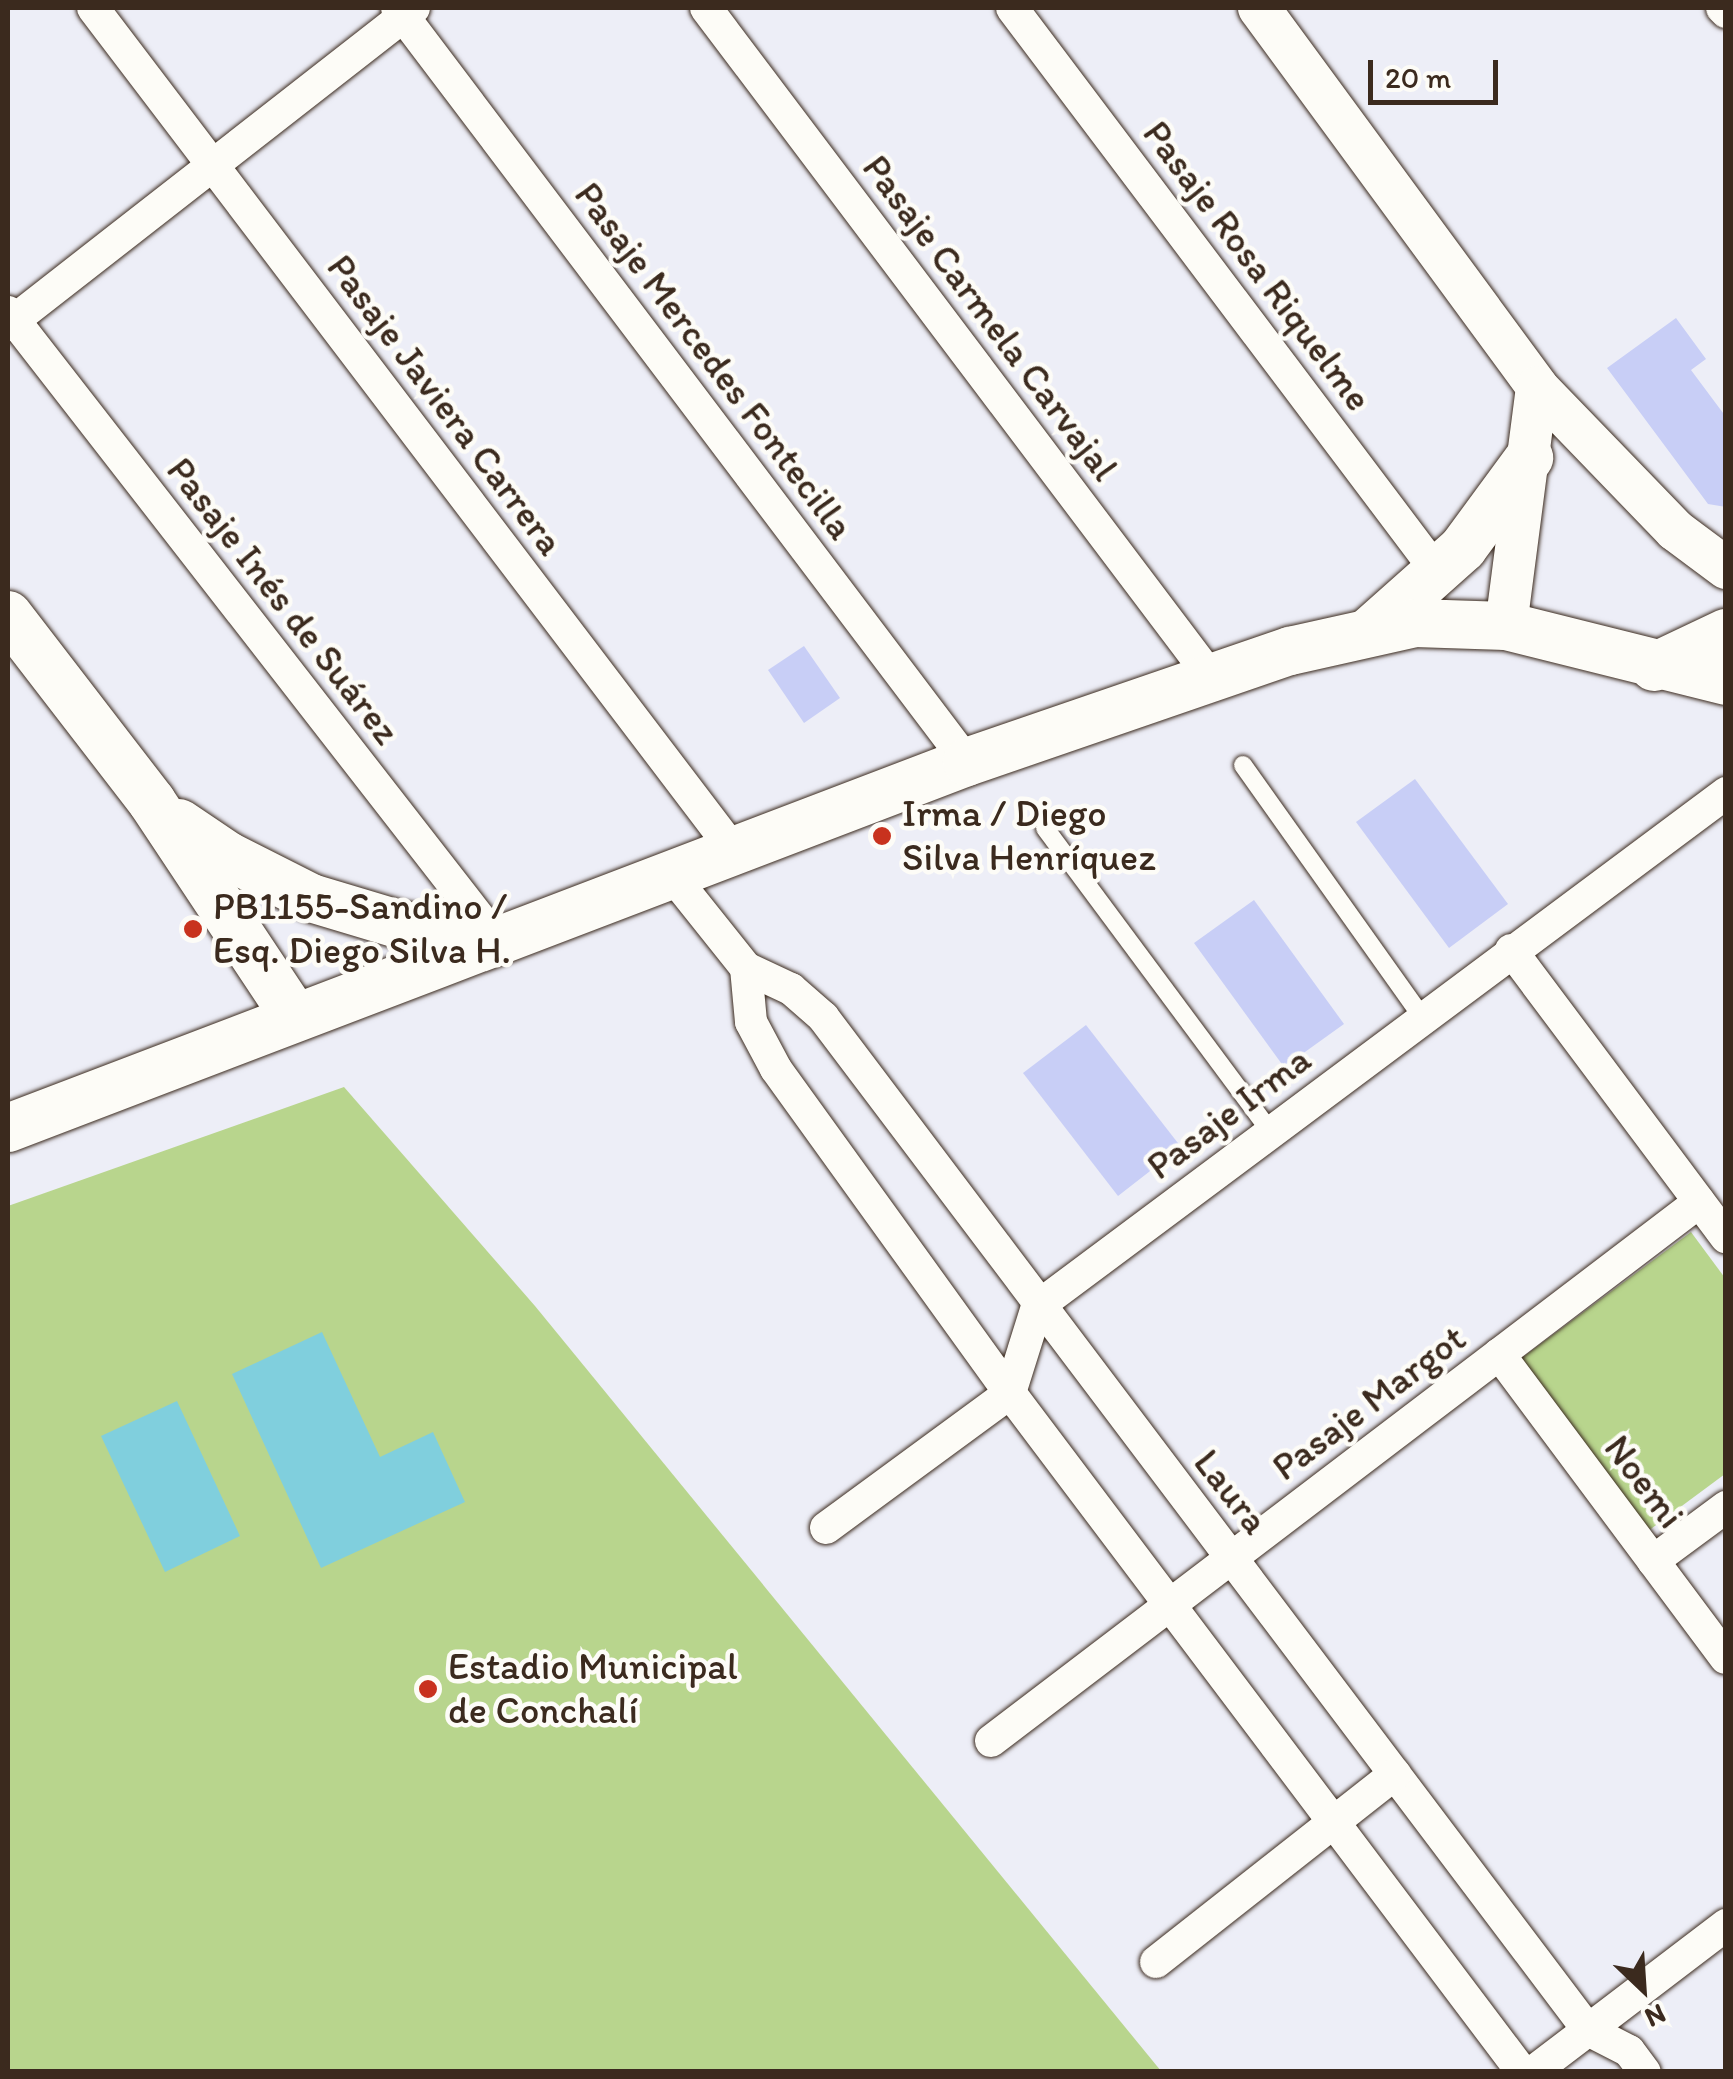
<!DOCTYPE html>
<meta charset="utf-8">
<style>
body{margin:0}
#map{position:relative;width:1733px;height:2079px;overflow:hidden;background:#edeef7;font-family:Itim,sans-serif}
div>[style]{position:absolute}
.green>*{inset:0;background:#b8d58d}
.water>*{inset:0;background:#80cfdd}
.building>*{inset:0;background:#c8cef6}
.roads{filter:drop-shadow(0 0 2px #3b2a1e) drop-shadow(0 0 2px #3b2a1e)}
.service>*{height:18px;margin:-9px;padding:0 9px;transform-origin:9px;border-radius:9px;background:#fdfcf7}
.minor>*{height:32px;margin:-16px;padding:0 16px;transform-origin:16px;border-radius:16px;background:#fdfcf7}
.tertiary>*{height:42px;margin:-21px;padding:0 21px;transform-origin:21px;border-radius:21px;background:#fdfcf7}
.secondary>*{height:48px;margin:-24px;padding:0 24px;transform-origin:24px;border-radius:24px;background:#fdfcf7}
.dots>*{width:28px;height:28px;translate:-50% -50%;box-sizing:border-box;border:5px solid #fdfcf7;border-radius:50%}
span{translate:-50% -50%;white-space:nowrap;text-align:center;line-height:1.15;-webkit-text-stroke:9px #fdfcf7;paint-order:stroke}
.street-label{font-size:38px;color:#3b2a1e}
.poi-label{font-size:38px;color:#3b2a1e}
.left{translate:0 -50%;text-align:left}
.frame{position:absolute;inset:0;border:10px solid #3b2a1e;pointer-events:none}
.north{position:absolute;left:1593px;top:1939px;width:100px;height:100px;-webkit-text-stroke:8px #fdfcf7;paint-order:stroke;rotate:155deg;font-size:28px;font-weight:700;line-height:40px;text-align:center;color:#3b2a1e}
.north::after{content:'';display:block;margin:auto;width:35px;height:45px;background:#3b2a1e;clip-path:polygon(50% 0,100% 100%,50% 72%,0 100%)}
.scale{position:absolute;left:1368px;top:60px;width:130px;height:45px;box-sizing:border-box;border:5px solid #3b2a1e;border-top:0;padding-left:12px;font-size:30px;line-height:35px;white-space:nowrap;color:#3b2a1e;-webkit-text-stroke:8px #fdfcf7;paint-order:stroke}
</style>
<div id="map">
<div class="green">
<i style="clip-path:polygon(344px 1087px,535px 1306px,1161px 2071px,8px 2071px,8px 1206px)"></i>
<i style="clip-path:polygon(1691px 1232px,1725px 1278px,1725px 1474px,1644px 1534px,1515px 1363px)"></i>
</div>
<div class="water">
<i style="clip-path:polygon(322px 1332px,380px 1457px,433px 1432px,465px 1502px,321px 1568px,232px 1374px)"></i>
<i style="clip-path:polygon(177px 1401px,240px 1536px,165px 1572px,101px 1436px)"></i>
</div>
<div class="building">
<i style="clip-path:polygon(1676px 318px,1706px 359px,1691px 370px,1726px 417px,1726px 507px,1708px 504px,1607px 368px)"></i>
<i style="clip-path:polygon(804px 646px,840px 698px,804px 723px,768px 670px)"></i>
<i style="clip-path:polygon(1415px 779px,1508px 904px,1449px 948px,1356px 822px)"></i>
<i style="clip-path:polygon(1254px 900px,1344px 1024px,1284px 1067px,1194px 943px)"></i>
<i style="clip-path:polygon(1086px 1025px,1181px 1147px,1118px 1196px,1023px 1073px)"></i>
</div>
<div class="roads">
<div class="service">
<i style="left:1243px;top:765px;width:309px;rotate:54.6deg"></i>
<i style="left:1045px;top:828px;width:379px;rotate:53.4deg"></i>
</div>
<div class="minor">
<i style="left:93px;top:8px;width:1059px;rotate:52.75deg"></i>
<i style="left:397px;top:8px;width:945px;rotate:52.91deg"></i>
<i style="left:706px;top:8px;width:837px;rotate:52.97deg"></i>
<i style="left:1012px;top:8px;width:708px;rotate:52.98deg"></i>
<i style="left:1722px;top:8px;width:6px;rotate:45deg"></i>
<i style="left:8px;top:312px;width:793px;rotate:52.12deg"></i>
<i style="left:8px;top:325px;width:515px;rotate:-37.98deg"></i>
<i style="left:671px;top:874px;width:120px;rotate:51.4deg"></i>
<i style="left:746px;top:968px;width:50px;rotate:25deg"></i>
<i style="left:791px;top:989px;width:43px;rotate:41.2deg"></i>
<i style="left:823px;top:1017px;width:1269px;rotate:52.94deg"></i>
<i style="left:1588px;top:2030px;width:46px;rotate:27.1deg"></i>
<i style="left:1629px;top:2051px;width:26px;rotate:53deg"></i>
<i style="left:1511px;top:950px;width:359px;rotate:53.2deg"></i>
<i style="left:746px;top:968px;width:54px;rotate:84.7deg"></i>
<i style="left:751px;top:1022px;width:53px;rotate:62deg"></i>
<i style="left:776px;top:1069px;width:400px;rotate:54.2deg"></i>
<i style="left:1010px;top:1393px;width:850px;rotate:52.98deg"></i>
<i style="left:1499px;top:1354px;width:379px;rotate:53.3deg"></i>
<i style="left:826px;top:1528px;width:228px;rotate:-36.3deg"></i>
<i style="left:1010px;top:1393px;width:90px;rotate:-72.6deg"></i>
<i style="left:1037px;top:1307px;width:860px;rotate:-36.72deg"></i>
<i style="left:1653px;top:1561px;width:91px;rotate:-36.5deg"></i>
<i style="left:991px;top:1741px;width:890px;rotate:-37.28deg"></i>
<i style="left:1156px;top:1962px;width:304px;rotate:-38.2deg"></i>
<i style="left:1533px;top:2072px;width:243px;rotate:-37.3deg"></i>
</div>
<div class="tertiary">
<i style="left:1259px;top:8px;width:470px;rotate:53.7deg"></i>
<i style="left:1537px;top:387px;width:199px;rotate:46deg"></i>
<i style="left:1675px;top:530px;width:64px;rotate:36.7deg"></i>
<i style="left:1506px;top:626px;width:241px;rotate:-82.6deg"></i>
</div>
<div class="secondary">
<i style="left:8px;top:615px;width:236px;rotate:52.4deg"></i>
<i style="left:152px;top:802px;width:258px;rotate:56.4deg"></i>
<i style="left:1370px;top:631px;width:125px;rotate:-41.7deg"></i>
<i style="left:1463px;top:548px;width:112px;rotate:-53.7deg"></i>
<i style="left:1654px;top:667px;width:80px;rotate:-25.3deg"></i>
<i style="left:179px;top:823px;width:59px;rotate:34deg"></i>
<i style="left:228px;top:856px;width:93px;rotate:26.8deg"></i>
<i style="left:311px;top:898px;width:94px;rotate:16.7deg"></i>
<i style="left:401px;top:925px;width:91px;rotate:8.2deg"></i>
<i style="left:8px;top:1128px;width:1026px;rotate:-20.89deg"></i>
<i style="left:967px;top:762px;width:342px;rotate:-19deg"></i>
<i style="left:1290px;top:651px;width:128px;rotate:-12.6deg"></i>
<i style="left:1415px;top:623px;width:91px;rotate:1.9deg"></i>
<i style="left:1506px;top:626px;width:227px;rotate:14deg"></i>
</div>
</div>
<div class="dots">
<i style="left:882px;top:836px;background:#c8321e"></i>
<i style="left:193px;top:929px;background:#c8321e"></i>
<i style="left:428px;top:1689px;background:#c8321e"></i>
</div>
<div class="street-label">
<span style="left:1257px;top:266px;rotate:53deg">Pasaje Rosa Riquelme</span>
<span style="left:990px;top:318px;rotate:53deg">Pasaje Carmela Carvajal</span>
<span style="left:714px;top:361px;rotate:53deg">Pasaje Mercedes Fontecilla</span>
<span style="left:445px;top:405px;rotate:53deg">Pasaje Javiera Carrera</span>
<span style="left:283px;top:601px;rotate:52deg">Pasaje Inés de Suárez</span>
<span style="left:1229px;top:1113px;rotate:-37deg">Pasaje Irma</span>
<span style="left:1369px;top:1403px;rotate:-37deg">Pasaje Margot</span>
<span style="left:1644px;top:1482px;rotate:53deg">Noemi</span>
<span style="left:1231px;top:1492px;rotate:52deg">Laura</span>
</div>
<div class="poi-label">
<span class="left" style="left:902px;top:836px">Irma / Diego<br>Silva Henríquez</span>
<span class="left" style="left:213px;top:929px">PB1155-Sandino /<br>Esq. Diego Silva H.</span>
<span class="left" style="left:448px;top:1689px">Estadio Municipal<br>de Conchalí</span>
</div>
<div class="frame"></div>
<div class="north">N</div>
<div class="scale">20 m</div>
</div>
